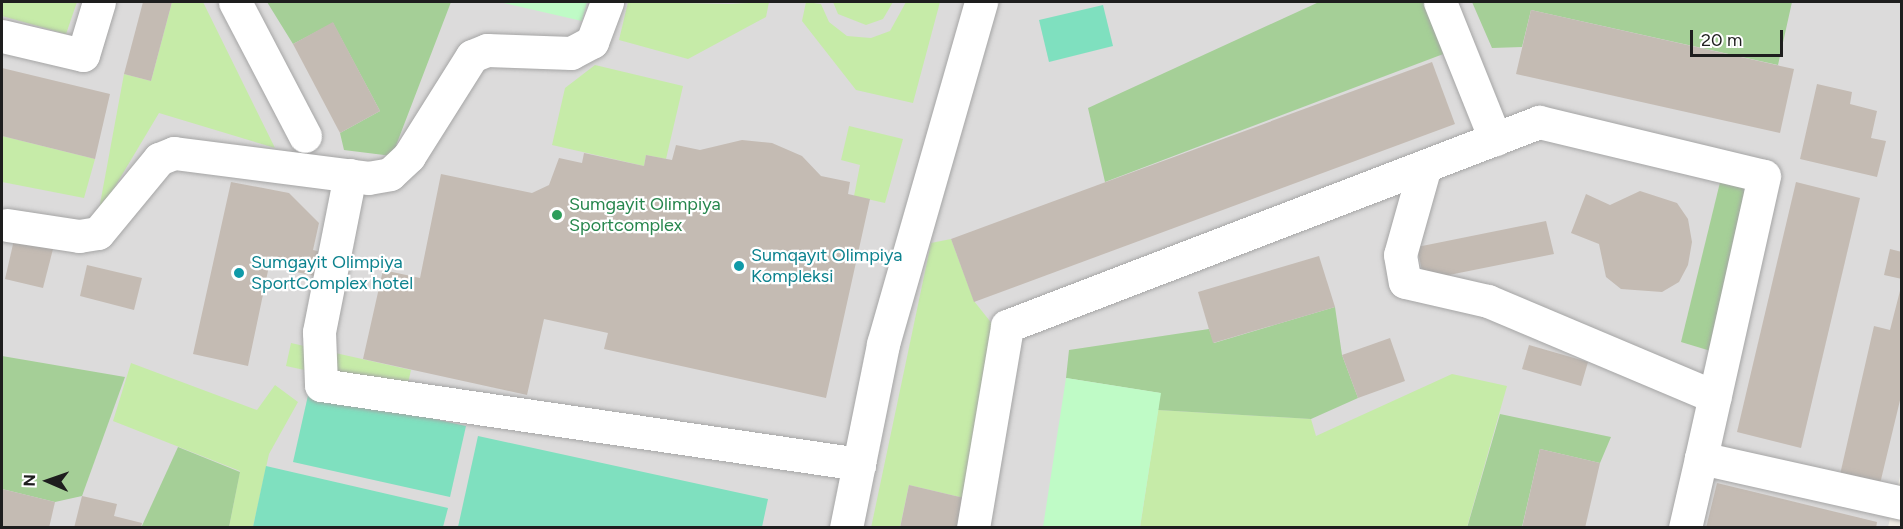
<!DOCTYPE html>
<meta charset="utf-8">
<style>
body{margin:0}
#map{position:relative;width:1903px;height:529px;overflow:hidden;background:#efece3;font-family:Figtree,sans-serif}
div>[style]{position:absolute}
.residential>*{inset:0;background:#dcdbdb}
.grass>*{inset:0;background:#c6eba8}
.forest>*{inset:0;background:#a5cf97}
.park>*{inset:0;background:#bffbc6}
.pitch>*{inset:0;background:#7fe0bf}
.building>*{inset:0;background:#c4bbb3}
.roads{filter:drop-shadow(0 0 2px #a5a5a5) drop-shadow(0 0 2px #a5a5a5)}
.minor>*{height:33px;margin:-16.5px;padding:0 16.5px;transform-origin:16.5px;border-radius:16.5px;background:#fff}
.dots>*{width:16px;height:16px;translate:-50% -50%;box-sizing:border-box;border:3px solid #fff;border-radius:50%}
span{translate:-50% -50%;white-space:nowrap;text-align:center;line-height:1.15;-webkit-text-stroke:4.5px #fff;paint-order:stroke}
.leisure-label{font-size:18px;color:#27864d}
.left{translate:0 -50%;text-align:left}
.culture-label{font-size:18px;color:#0d838f}
.frame{position:absolute;inset:0;border:3px solid #1e1e1e;pointer-events:none}
.north{position:absolute;left:18px;top:451px;width:60px;height:60px;-webkit-text-stroke:4px #fff;paint-order:stroke;rotate:272deg;font-size:16px;font-weight:700;line-height:24px;text-align:center;color:#1e1e1e}
.north::after{content:'';display:block;margin:auto;width:21px;height:27px;background:#1e1e1e;clip-path:polygon(50% 0,100% 100%,50% 72%,0 100%)}
.scale{position:absolute;left:1690px;top:30px;width:93px;height:27px;box-sizing:border-box;border:3px solid #1e1e1e;border-top:0;padding-left:8px;font-size:18px;line-height:21px;white-space:nowrap;color:#1e1e1e;-webkit-text-stroke:4px #fff;paint-order:stroke}
</style>
<div id="map">
<div class="residential">
<i style="clip-path:polygon(2px 2px,1901px 2px,1902px 468px,1888px 527px,2px 527px)"></i>
</div>
<div class="grass">
<i style="clip-path:polygon(2px 2px,77px 2px,66px 34px,2px 16px)"></i>
<i style="clip-path:polygon(172px 2px,203px 2px,275px 148px,159px 113px,98px 215px,124px 74px,151px 81px)"></i>
<i style="clip-path:polygon(628px 2px,729px 4px,769px 2px,766px 17px,688px 59px,619px 40px)"></i>
<i style="clip-path:polygon(806px 2px,821px 4px,829px 22px,847px 36px,871px 38px,890px 31px,906px 2px,940px 2px,913px 103px,856px 90px,802px 21px)"></i>
<i style="clip-path:polygon(833px 2px,893px 2px,883px 19px,866px 25px,838px 14px)"></i>
<i style="clip-path:polygon(595px 65px,683px 86px,666px 159px,646px 155px,644px 166px,552px 145px,565px 88px)"></i>
<i style="clip-path:polygon(849px 126px,903px 139px,885px 203px,854px 196px,860px 165px,841px 160px)"></i>
<i style="clip-path:polygon(2px 136px,95px 159px,84px 198px,2px 182px)"></i>
<i style="clip-path:polygon(951px 239px,974px 301px,993px 325px,964px 498px,909px 485px,900px 527px,871px 528px,931px 243px)"></i>
<i style="clip-path:polygon(291px 343px,411px 370px,406px 392px,286px 366px)"></i>
<i style="clip-path:polygon(131px 363px,257px 410px,275px 385px,298px 402px,269px 454px,253px 527px,229px 527px,240px 471px,113px 421px)"></i>
<i style="clip-path:polygon(1452px 374px,1507px 386px,1467px 527px,1140px 528px,1158px 410px,1311px 419px,1316px 436px)"></i>
</div>
<div class="forest">
<i style="clip-path:polygon(267px 2px,451px 2px,392px 156px,344px 150px,340px 133px,380px 111px,333px 23px,293px 44px)"></i>
<i style="clip-path:polygon(1319px 2px,1429px 2px,1446px 53px,1105px 182px,1088px 108px)"></i>
<i style="clip-path:polygon(1472px 2px,1792px 2px,1778px 65px,1531px 10px,1522px 47px,1492px 48px)"></i>
<i style="clip-path:polygon(1724px 166px,1764px 176px,1724px 355px,1681px 342px)"></i>
<i style="clip-path:polygon(1335px 307px,1342px 355px,1358px 398px,1311px 419px,1158px 410px,1160px 393px,1066px 378px,1069px 350px,1209px 329px,1214px 343px)"></i>
<i style="clip-path:polygon(2px 356px,125px 377px,82px 496px,55px 502px,2px 489px)"></i>
<i style="clip-path:polygon(1500px 414px,1611px 437px,1600px 463px,1540px 449px,1522px 527px,1467px 528px)"></i>
<i style="clip-path:polygon(178px 447px,240px 472px,229px 527px,141px 528px)"></i>
</div>
<div class="park">
<i style="clip-path:polygon(499px 2px,587px 2px,582px 21px)"></i>
<i style="clip-path:polygon(1066px 378px,1161px 393px,1140px 527px,1043px 527px)"></i>
</div>
<div class="pitch">
<i style="clip-path:polygon(1103px 5px,1113px 46px,1049px 62px,1039px 20px)"></i>
<i style="clip-path:polygon(309px 391px,466px 426px,450px 497px,293px 462px)"></i>
<i style="clip-path:polygon(478px 436px,768px 499px,762px 527px,458px 527px)"></i>
<i style="clip-path:polygon(266px 466px,448px 508px,443px 527px,253px 527px)"></i>
</div>
<div class="building">
<i style="clip-path:polygon(143px 2px,172px 2px,151px 81px,124px 74px)"></i>
<i style="clip-path:polygon(1531px 10px,1794px 69px,1780px 133px,1516px 74px)"></i>
<i style="clip-path:polygon(333px 22px,380px 111px,340px 133px,293px 44px)"></i>
<i style="clip-path:polygon(1432px 62px,1455px 124px,974px 302px,951px 239px)"></i>
<i style="clip-path:polygon(2px 68px,110px 94px,95px 159px,2px 136px)"></i>
<i style="clip-path:polygon(1817px 84px,1852px 92px,1850px 104px,1877px 111px,1871px 138px,1886px 141px,1877px 177px,1800px 159px)"></i>
<i style="clip-path:polygon(742px 140px,772px 143px,802px 156px,821px 176px,850px 182px,848px 194px,870px 199px,826px 398px,604px 349px,608px 333px,544px 319px,527px 395px,363px 359px,383px 270px,420px 278px,441px 174px,532px 193px,549px 185px,559px 158px,582px 163px,584px 153px,644px 166px,646px 155px,672px 160px,676px 145px,700px 150px)"></i>
<i style="clip-path:polygon(231px 182px,289px 193px,319px 223px,313px 250px,334px 255px,328px 279px,269px 266px,248px 366px,193px 354px)"></i>
<i style="clip-path:polygon(1796px 182px,1860px 198px,1801px 448px,1737px 432px)"></i>
<i style="clip-path:polygon(1640px 191px,1677px 203px,1688px 219px,1692px 242px,1688px 265px,1679px 282px,1662px 292px,1621px 289px,1606px 277px,1599px 244px,1571px 233px,1586px 194px,1610px 205px)"></i>
<i style="clip-path:polygon(1546px 221px,1554px 254px,1424px 280px,1417px 247px)"></i>
<i style="clip-path:polygon(14px 240px,53px 249px,43px 288px,5px 279px)"></i>
<i style="clip-path:polygon(1890px 249px,1902px 252px,1902px 279px,1884px 275px)"></i>
<i style="clip-path:polygon(1319px 256px,1335px 307px,1213px 343px,1198px 292px)"></i>
<i style="clip-path:polygon(87px 265px,142px 278px,134px 310px,80px 296px)"></i>
<i style="clip-path:polygon(1902px 283px,1902px 392px,1879px 488px,1839px 479px,1874px 326px,1890px 330px)"></i>
<i style="clip-path:polygon(1390px 338px,1405px 381px,1358px 398px,1342px 355px)"></i>
<i style="clip-path:polygon(1529px 345px,1588px 362px,1581px 386px,1522px 369px)"></i>
<i style="clip-path:polygon(1540px 449px,1600px 463px,1585px 528px,1522px 528px)"></i>
<i style="clip-path:polygon(1717px 483px,1877px 522px,1876px 528px,1706px 528px)"></i>
<i style="clip-path:polygon(909px 485px,964px 498px,959px 528px,900px 528px)"></i>
<i style="clip-path:polygon(2px 489px,55px 502px,49px 528px,2px 528px)"></i>
<i style="clip-path:polygon(82px 496px,117px 504px,114px 516px,142px 523px,141px 528px,74px 528px)"></i>
</div>
<div class="roads">
<div class="minor">
<i style="left:235px;top:2px;width:151px;rotate:62.4deg"></i>
<i style="left:1440px;top:2px;width:148px;rotate:68.1deg"></i>
<i style="left:2px;top:36px;width:83px;rotate:13.2deg"></i>
<i style="left:83px;top:55px;width:55px;rotate:-73.2deg"></i>
<i style="left:1425px;top:166px;width:92px;rotate:105.7deg"></i>
<i style="left:1400px;top:255px;width:27px;rotate:80deg"></i>
<i style="left:1405px;top:282px;width:85px;rotate:12.9deg"></i>
<i style="left:1488px;top:301px;width:246px;rotate:22.9deg"></i>
<i style="left:350px;top:175px;width:160px;rotate:101.2deg"></i>
<i style="left:319px;top:332px;width:53px;rotate:87.8deg"></i>
<i style="left:321px;top:385px;width:544px;rotate:8.35deg"></i>
<i style="left:7px;top:225px;width:73px;rotate:8.7deg"></i>
<i style="left:79px;top:236px;width:19px;rotate:-9deg"></i>
<i style="left:98px;top:233px;width:96px;rotate:-50.5deg"></i>
<i style="left:159px;top:159px;width:16px;rotate:-22deg"></i>
<i style="left:174px;top:153px;width:196px;rotate:7.3deg"></i>
<i style="left:368px;top:178px;width:22px;rotate:-10deg"></i>
<i style="left:390px;top:174px;width:26px;rotate:-43deg"></i>
<i style="left:409px;top:156px;width:118px;rotate:-57.8deg"></i>
<i style="left:472px;top:56px;width:16px;rotate:-22deg"></i>
<i style="left:487px;top:50px;width:84px;rotate:2deg"></i>
<i style="left:571px;top:53px;width:24px;rotate:-28deg"></i>
<i style="left:592px;top:42px;width:43px;rotate:-69.4deg"></i>
<i style="left:846px;top:528px;width:188px;rotate:-78.6deg"></i>
<i style="left:883px;top:344px;width:356px;rotate:-74deg"></i>
<i style="left:973px;top:528px;width:205px;rotate:-80.4deg"></i>
<i style="left:1007px;top:326px;width:570px;rotate:-20.98deg"></i>
<i style="left:1539px;top:122px;width:231px;rotate:13.5deg"></i>
<i style="left:1764px;top:176px;width:289px;rotate:102.6deg"></i>
<i style="left:1701px;top:458px;width:206px;rotate:12.6deg"></i>
<i style="left:1685px;top:528px;width:72px;rotate:-77.1deg"></i>
</div>
</div>
<div class="dots">
<i style="left:557px;top:215px;background:#2e9e5b"></i>
<i style="left:739px;top:266px;background:#0f9aa8"></i>
<i style="left:239px;top:273px;background:#0f9aa8"></i>
</div>
<div class="leisure-label">
<span class="left" style="left:569px;top:215px">Sumgayit Olimpiya<br>Sportcomplex</span>
</div>
<div class="culture-label">
<span class="left" style="left:751px;top:266px">Sumqayıt Olimpiya<br>Kompleksi</span>
<span class="left" style="left:251px;top:273px">Sumgayit Olimpiya<br>SportComplex hotel</span>
</div>
<div class="frame"></div>
<div class="north">N</div>
<div class="scale">20 m</div>
</div>
